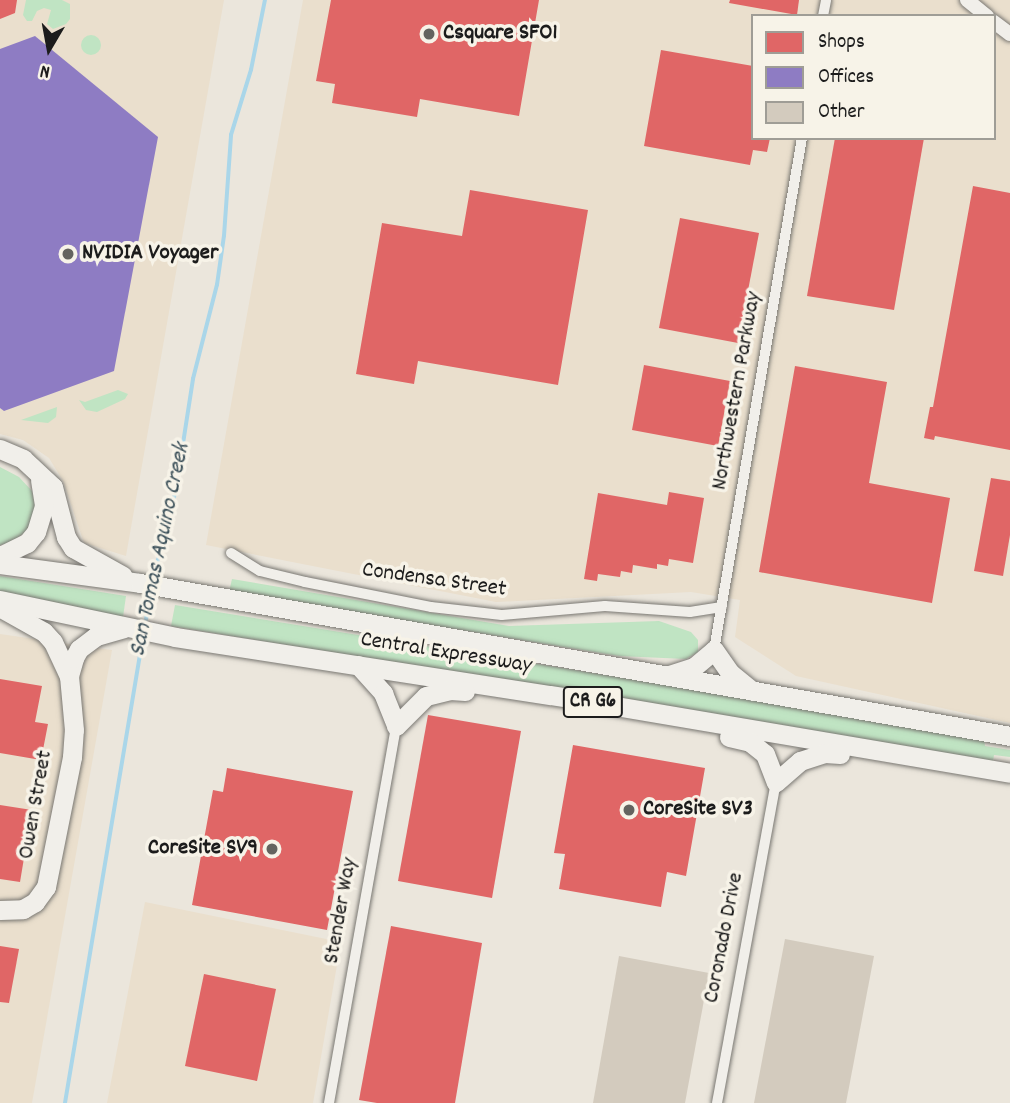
<!DOCTYPE html>
<style>
body{margin:0}
#map{position:relative;width:1010px;height:1103px;overflow:hidden;background:#ebe6dc;font-family:Dekko,sans-serif}
div>[style]{position:absolute}
.built>*{inset:0;background:#eadfcd}
.green>*{inset:0;background:#c0e4c3}
.round{border-radius:50%}
.shops>*{inset:0;background:#e06666}
.offices>*{inset:0;background:#8e7cc3}
.stream>*{height:3.5px;margin:-1.75px;padding:0 1.75px;transform-origin:1.75px;border-radius:1.75px;background:#aad6e9}
.building>*{inset:0;background:#d3cbbe}
.roads{filter:drop-shadow(0 0 2px #797772) drop-shadow(0 0 2px #797772)}
.street>*{height:10px;margin:-5px;padding:0 5px;transform-origin:5px;border-radius:5px;background:#f1efea}
.secondary>*{height:14px;margin:-7px;padding:0 7px;transform-origin:7px;border-radius:7px;background:#f1efea}
.highway>*{height:19px;margin:-9.5px;padding:0 9.5px;transform-origin:9.5px;border-radius:9.5px;background:#f1efea}
.dots>*{width:19px;height:19px;translate:-50% -50%;box-sizing:border-box;border:4px solid #f7f3e8;border-radius:50%}
span{translate:-50% -50%;white-space:nowrap;text-align:center;line-height:1.15;-webkit-text-stroke:7px #f7f3e8;paint-order:stroke}
.shield-label span{padding:2px 5px;background:#f7f3e8;border:2px solid;border-radius:5px;-webkit-text-stroke-width:0}
.shield-label{font-size:21px;color:#1c1c1c;font-weight:700}
.poi-label{font-size:23px;color:#1c1c1c;font-weight:700}
.left{translate:0 -50%;text-align:left}
.right{translate:-100% -50%;text-align:right}
.street-label{font-size:23px;color:#1c1c1c}
.water-label{font-size:24px;color:#3e525b;font-style:italic}
.legend{position:absolute;left:751px;top:14px;width:245px;height:126px;box-sizing:border-box;background:#f7f3e8;border:2px solid #9f9d96;margin:0;padding:9px 12px;list-style:none;font-size:21px;color:#1c1c1c}
.legend li{display:flex;align-items:center;gap:14px;height:35px}
.legend b{width:35px;border:2px solid #9f9d96}
.north{position:absolute;left:14px;top:14px;width:70px;height:70px;-webkit-text-stroke:5px #f7f3e8;paint-order:stroke;rotate:190deg;font-size:19px;font-weight:700;line-height:28px;text-align:center;color:#1c1c1c}
.north::after{content:'';display:block;margin:auto;width:24px;height:32px;background:#1c1c1c;clip-path:polygon(50% 0,100% 100%,50% 72%,0 100%)}
</style>
<div id="map">
<div class="built">
<i style="clip-path:polygon(0 0,224px 0,126px 556px,84px 543px,63px 481px,49px 458px,23px 440px,0 434px)"></i>
<i style="clip-path:polygon(evenodd,303px 0,1010px 0,1010px 723px,796px 676px,735px 637px,740px 600px,691px 592px,496px 602px,206px 545px,303px 0,753px 16px,994px 16px,994px 138px,753px 138px,753px 16px)"></i>
<i style="clip-path:polygon(0 634px,112px 650px,32px 1103px,0 1103px)"></i>
<i style="clip-path:polygon(145px 902px,341px 942px,313px 1103px,107px 1103px)"></i>
</div>
<div class="green">
<i style="clip-path:polygon(26px 0,62px 0,70px 4px,70px 19px,66px 24px,53px 29px,47px 24px,51px 10px,44px 8px,37px 11px,32px 21px,27px 21px,23px 15px)"></i>
<i class="round" style="left:81px;top:35px;width:20px;height:20px"></i>
<i style="clip-path:polygon(118px 390px,128px 394px,125px 399px,97px 412px,86px 410px,79px 400px,85px 402px)"></i>
<i style="clip-path:polygon(57px 407px,56px 417px,48px 423px,21px 420px)"></i>
<i style="clip-path:polygon(0 467px,19px 477px,32px 491px,36px 513px,28px 529px,13px 542px,0 545px)"></i>
<i style="clip-path:polygon(0 576px,126px 596px,123px 617px,0 592px)"></i>
<i style="clip-path:polygon(232px 579px,509px 626px,659px 621px,691px 632px,698px 640px,698px 652px,686px 659px,619px 656px,229px 592px)"></i>
<i style="clip-path:polygon(175px 605px,984px 737px,985px 746px,1010px 750px,1010px 757px,994px 755px,993px 761px,171px 626px)"></i>
</div>
<div class="shops">
<i style="clip-path:polygon(0 0,17px 0,15px 13px,0 19px)"></i>
<i style="clip-path:polygon(331px 0,539px 0,519px 116px,420px 99px,417px 117px,332px 103px,335px 84px,316px 81px)"></i>
<i style="clip-path:polygon(730px 0,799px 0,797px 15px,729px 3px)"></i>
<i style="clip-path:polygon(661px 50px,753px 66px,753px 138px,770px 138px,767px 152px,753px 150px,750px 165px,644px 146px)"></i>
<i style="clip-path:polygon(835px 138px,924px 138px,894px 310px,807px 296px)"></i>
<i style="clip-path:polygon(973px 186px,1010px 193px,1010px 450px,935px 436px,934px 440px,924px 438px,930px 407px,933px 407px)"></i>
<i style="clip-path:polygon(470px 190px,588px 210px,558px 385px,418px 361px,414px 384px,356px 374px,382px 223px,462px 236px)"></i>
<i style="clip-path:polygon(680px 218px,759px 233px,738px 343px,659px 328px)"></i>
<i style="clip-path:polygon(644px 365px,730px 381px,718px 446px,632px 430px)"></i>
<i style="clip-path:polygon(795px 366px,887px 382px,869px 483px,950px 498px,932px 603px,759px 572px)"></i>
<i style="clip-path:polygon(991px 478px,1010px 481px,1010px 535px,1003px 576px,974px 571px)"></i>
<i style="clip-path:polygon(669px 492px,704px 498px,693px 563px,669px 559px,668px 566px,657px 564px,657px 569px,633px 565px,632px 573px,621px 571px,620px 577px,598px 574px,597px 581px,584px 579px,598px 493px,667px 505px)"></i>
<i style="clip-path:polygon(0 679px,42px 686px,35px 722px,48px 724px,41px 760px,0 753px)"></i>
<i style="clip-path:polygon(428px 715px,521px 731px,492px 898px,398px 881px)"></i>
<i style="clip-path:polygon(573px 745px,705px 768px,686px 876px,667px 872px,661px 907px,559px 889px,565px 854px,554px 853px)"></i>
<i style="clip-path:polygon(227px 768px,353px 791px,327px 930px,192px 905px,213px 790px,223px 792px)"></i>
<i style="clip-path:polygon(0 805px,32px 810px,20px 882px,0 879px)"></i>
<i style="clip-path:polygon(391px 926px,482px 943px,455px 1103px,377px 1103px,359px 1100px)"></i>
<i style="clip-path:polygon(0 946px,19px 949px,9px 1003px,0 1002px)"></i>
<i style="clip-path:polygon(204px 974px,276px 989px,257px 1081px,185px 1066px)"></i>
</div>
<div class="offices">
<i style="clip-path:polygon(35px 36px,158px 137px,114px 371px,4px 411px,0 408px,0 49px)"></i>
</div>
<div class="stream">
<i style="left:153px;top:580px;width:94px;rotate:-75.8deg"></i>
<i style="left:176px;top:489px;width:111px;rotate:-81.2deg"></i>
<i style="left:193px;top:379px;width:97px;rotate:-75.7deg"></i>
<i style="left:217px;top:285px;width:49px;rotate:-81.9deg"></i>
<i style="left:224px;top:236px;width:101px;rotate:-86deg"></i>
<i style="left:231px;top:135px;width:68px;rotate:-72.9deg"></i>
<i style="left:251px;top:70px;width:71px;rotate:-78.7deg"></i>
<i style="left:145px;top:625px;width:35px;rotate:-80deg"></i>
<i style="left:65px;top:1103px;width:473px;rotate:-80.5deg"></i>
</div>
<div class="building">
<i style="clip-path:polygon(785px 939px,874px 956px,846px 1103px,754px 1103px)"></i>
<i style="clip-path:polygon(619px 956px,709px 973px,685px 1103px,593px 1103px)"></i>
</div>
<div class="roads">
<div class="street">
<i style="left:823px;top:16px;width:16px;rotate:-79deg"></i>
<i style="left:231px;top:553px;width:34px;rotate:32deg"></i>
<i style="left:260px;top:571px;width:46px;rotate:13.7deg"></i>
<i style="left:305px;top:582px;width:128px;rotate:11.2deg"></i>
<i style="left:431px;top:607px;width:71px;rotate:6.4deg"></i>
<i style="left:502px;top:615px;width:103px;rotate:-5deg"></i>
<i style="left:605px;top:606px;width:85px;rotate:4deg"></i>
<i style="left:690px;top:612px;width:32px;rotate:-9deg"></i>
<i style="left:714px;top:650px;width:520px;rotate:-80.25deg"></i>
<i style="left:329px;top:1103px;width:383px;rotate:-79.9deg"></i>
<i style="left:717px;top:1103px;width:326px;rotate:-79.6deg"></i>
</div>
<div class="secondary">
<i style="left:967px;top:0;width:26px;rotate:39deg"></i>
<i style="left:994px;top:22px;width:20px;rotate:37deg"></i>
</div>
<div class="highway">
<i style="left:0;top:449px;width:25px;rotate:23deg"></i>
<i style="left:23px;top:459px;width:41px;rotate:43deg"></i>
<i style="left:53px;top:487px;width:52px;rotate:75.4deg"></i>
<i style="left:66px;top:537px;width:13px;rotate:58deg"></i>
<i style="left:73px;top:548px;width:57px;rotate:29.2deg"></i>
<i style="left:0;top:556px;width:30px;rotate:-26deg"></i>
<i style="left:27px;top:543px;width:14px;rotate:-51deg"></i>
<i style="left:36px;top:532px;width:28px;rotate:-73deg"></i>
<i style="left:44px;top:505px;width:25px;rotate:-99deg"></i>
<i style="left:0;top:564px;width:141px;rotate:7.7deg"></i>
<i style="left:140px;top:583px;width:883px;rotate:9.97deg"></i>
<i style="left:0;top:600px;width:179px;rotate:11.9deg"></i>
<i style="left:175px;top:637px;width:410px;rotate:8.8deg"></i>
<i style="left:580px;top:700px;width:436px;rotate:9.6deg"></i>
<i style="left:1px;top:608px;width:49px;rotate:29.2deg"></i>
<i style="left:44px;top:632px;width:13px;rotate:48deg"></i>
<i style="left:53px;top:642px;width:38px;rotate:65deg"></i>
<i style="left:358px;top:665px;width:38px;rotate:48deg"></i>
<i style="left:383px;top:693px;width:35px;rotate:68deg"></i>
<i style="left:669px;top:675px;width:26px;rotate:-18deg"></i>
<i style="left:694px;top:667px;width:26px;rotate:-40deg"></i>
<i style="left:714px;top:650px;width:28px;rotate:55deg"></i>
<i style="left:730px;top:673px;width:28px;rotate:39deg"></i>
<i style="left:396px;top:726px;width:42px;rotate:-45deg"></i>
<i style="left:426px;top:696px;width:25px;rotate:-14deg"></i>
<i style="left:450px;top:690px;width:15px;rotate:4deg"></i>
<i style="left:729px;top:737px;width:22px;rotate:13deg"></i>
<i style="left:750px;top:742px;width:19px;rotate:39deg"></i>
<i style="left:765px;top:754px;width:30px;rotate:69deg"></i>
<i style="left:776px;top:782px;width:32px;rotate:-41deg"></i>
<i style="left:800px;top:761px;width:26px;rotate:-18deg"></i>
<i style="left:825px;top:753px;width:15px;rotate:4deg"></i>
<i style="left:0;top:910px;width:23px;rotate:-2deg"></i>
<i style="left:23px;top:909px;width:14px;rotate:-30deg"></i>
<i style="left:35px;top:902px;width:19px;rotate:-54deg"></i>
<i style="left:46px;top:887px;width:133px;rotate:-78.7deg"></i>
<i style="left:72px;top:757px;width:27px;rotate:-86deg"></i>
<i style="left:74px;top:730px;width:54px;rotate:-95.3deg"></i>
<i style="left:69px;top:676px;width:19px;rotate:-74deg"></i>
<i style="left:74px;top:658px;width:10px;rotate:-61deg"></i>
<i style="left:79px;top:649px;width:21px;rotate:-37deg"></i>
<i style="left:96px;top:636px;width:29px;rotate:-16deg"></i>
</div>
</div>
<div class="dots">
<i style="left:429px;top:34px;background:#64635f"></i>
<i style="left:68px;top:254px;background:#64635f"></i>
<i style="left:629px;top:810px;background:#64635f"></i>
<i style="left:272px;top:849px;background:#64635f"></i>
</div>
<div class="shield-label">
<span style="left:593px;top:702px">CR G6</span>
</div>
<div class="poi-label">
<span class="left" style="left:443px;top:34px">Csquare SFO1</span>
<span class="left" style="left:82px;top:254px">NVIDIA Voyager</span>
<span class="left" style="left:643px;top:810px">CoreSite SV3</span>
<span class="right" style="left:258px;top:849px">CoreSite SV9</span>
</div>
<div class="street-label">
<span style="left:738px;top:391px;rotate:-80deg">Northwestern Parkway</span>
<span style="left:434px;top:581px;rotate:8deg">Condensa Street</span>
<span style="left:446px;top:654px;rotate:9deg">Central Expressway</span>
<span style="left:37px;top:805px;rotate:-80deg">Owen Street</span>
<span style="left:342px;top:911px;rotate:-80deg">Stender Way</span>
<span style="left:725px;top:938px;rotate:-79deg">Coronado Drive</span>
</div>
<div class="water-label">
<span style="left:161px;top:550px;rotate:-78deg">San Tomas Aquino Creek</span>
</div>
<ul class="legend">
<li><b style="height:19px;background:#e06666"></b>Shops</li>
<li><b style="height:19px;background:#8e7cc3"></b>Offices</li>
<li><b style="height:19px;background:#d3cbbe"></b>Other</li>
</ul>
<div class="north">N</div>
</div>
